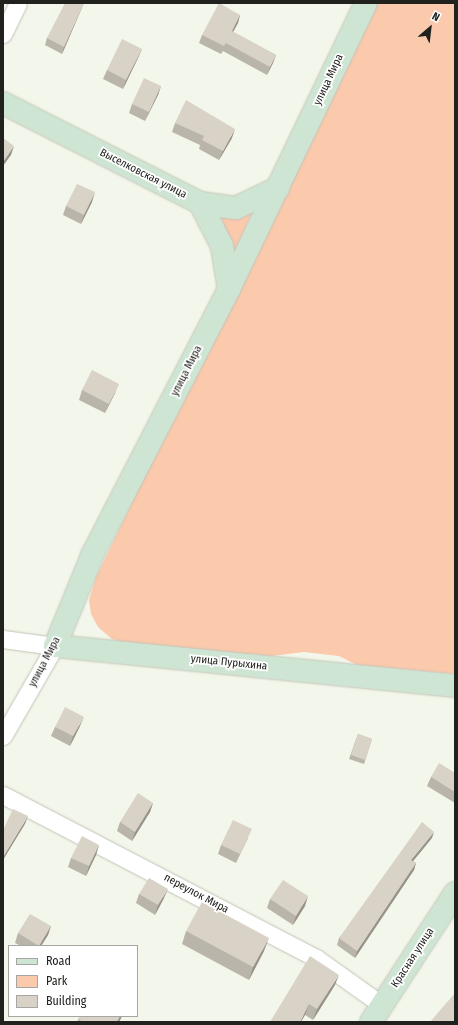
<!DOCTYPE html>
<meta charset="utf-8">
<style>
body{margin:0}
#map{position:relative;width:458px;height:1025px;overflow:hidden;background:#f3f6ea;font-family:"Fira Sans Condensed",sans-serif}
div>[style]{position:absolute}
.green>*{inset:0;background:#fbc9ac}
.roads{filter:drop-shadow(0 0 1px #c2c5b9) drop-shadow(0 0 1px #c2c5b9)}
.street>*{height:17px;margin:-8.5px;padding:0 8.5px;transform-origin:8.5px;border-radius:8.5px;background:#fff}
.secondary>*{height:22px;margin:-11px;padding:0 11px;transform-origin:11px;border-radius:11px;background:#cee5d4}
.wall>*{inset:0;background:#bab5ab}
.shaded-wall>*{inset:0;background:#97938b}
.building>*{inset:0;background:#d8d2c7}
span{translate:-50% -50%;white-space:nowrap;text-align:center;line-height:1.15;-webkit-text-stroke:3.5px #fff;paint-order:stroke}
.street-label{font-size:11px;color:#21221e}
.frame{position:absolute;inset:0;border:4px solid #21221e;pointer-events:none}
.legend{position:absolute;left:8px;top:945px;width:130px;height:72px;box-sizing:border-box;background:#fff;border:1px solid #a6a7a5;margin:0;padding:5px 7px;list-style:none;font-size:12px;color:#21221e}
.legend li{display:flex;align-items:center;gap:8px;height:20px}
.legend b{width:20px;border:1px solid #a6a7a5}
.north{position:absolute;left:410px;top:8px;width:40px;height:40px;-webkit-text-stroke:3px #fff;paint-order:stroke;rotate:28deg;font-size:11px;font-weight:700;line-height:16px;text-align:center;color:#21221e}
.north::after{content:'';display:block;margin:auto;width:14px;height:18px;background:#21221e;clip-path:polygon(50% 0,100% 100%,50% 72%,0 100%)}
</style>
<div id="map">
<div class="green">
<i style="clip-path:polygon(374px 3px,455px 3px,455px 674px,357px 665px,339px 656px,304px 652px,271px 656px,127px 644px,112px 639px,98px 627px,91px 614px,89px 600px,96px 577px)"></i>
<i style="clip-path:polygon(252px 213px,235px 251px,221px 218px)"></i>
</div>
<div class="roads">
<div class="street">
<i style="left:3px;top:34px;width:34px;rotate:-64deg"></i>
<i style="left:3px;top:639px;width:52px;rotate:7.7deg"></i>
<i style="left:55px;top:646px;width:104px;rotate:120deg"></i>
<i style="left:3px;top:795px;width:353px;rotate:27.5deg"></i>
<i style="left:316px;top:958px;width:81px;rotate:35.5deg"></i>
</div>
<div class="secondary">
<i style="left:366px;top:3px;width:317px;rotate:115.6deg"></i>
<i style="left:229px;top:289px;width:300px;rotate:117.2deg"></i>
<i style="left:92px;top:556px;width:97px;rotate:112.3deg"></i>
<i style="left:55px;top:646px;width:402px;rotate:5.7deg"></i>
<i style="left:3px;top:103px;width:221px;rotate:26.9deg"></i>
<i style="left:200px;top:203px;width:48px;rotate:62.9deg"></i>
<i style="left:222px;top:246px;width:44px;rotate:80.8deg"></i>
<i style="left:200px;top:203px;width:36px;rotate:8deg"></i>
<i style="left:236px;top:208px;width:47px;rotate:-25.5deg"></i>
<i style="left:371px;top:1022px;width:154px;rotate:-56.9deg"></i>
</div>
</div>
<div class="wall">
<i style="clip-path:polygon(84px 3px,62px 54px,45px 45px,47px 38px)"></i>
<i style="clip-path:polygon(240px 15px,238px 23px,233px 32px,276px 55px,273px 63px,267px 75px,223px 51px,221px 54px,199px 43px,202px 35px)"></i>
<i style="clip-path:polygon(142px 49px,138px 58px,123px 89px,103px 79px,107px 70px)"></i>
<i style="clip-path:polygon(161px 86px,158px 95px,145px 121px,129px 113px,132px 104px)"></i>
<i style="clip-path:polygon(175px 123px,232px 138px,219px 160px,199px 149px,200px 145px,172px 132px)"></i>
<i style="clip-path:polygon(92px 202px,81px 224px,63px 215px,66px 206px)"></i>
<i style="clip-path:polygon(82px 390px,115px 393px,105px 413px,79px 400px)"></i>
<i style="clip-path:polygon(80px 726px,70px 746px,51px 736px,55px 727px)"></i>
<i style="clip-path:polygon(358px 734px,372px 739px,364px 764px,349px 759px)"></i>
<i style="clip-path:polygon(455px 773px,455px 803px,427px 786px,431px 777px)"></i>
<i style="clip-path:polygon(153px 803px,150px 812px,132px 841px,117px 831px,120px 822px)"></i>
<i style="clip-path:polygon(248px 838px,236px 863px,218px 854px,221px 845px)"></i>
<i style="clip-path:polygon(432px 838px,413px 861px,416px 863px,414px 870px,355px 958px,337px 945px,339px 938px)"></i>
<i style="clip-path:polygon(99px 845px,96px 855px,86px 876px,68px 867px,71px 858px)"></i>
<i style="clip-path:polygon(139px 894px,164px 898px,155px 915px,136px 903px)"></i>
<i style="clip-path:polygon(270px 899px,305px 906px,293px 925px,267px 908px)"></i>
<i style="clip-path:polygon(51px 926px,48px 935px,41px 946px,21px 946px,15px 943px,18px 933px)"></i>
<i style="clip-path:polygon(186px 931px,264px 951px,249px 980px,182px 944px)"></i>
<i style="clip-path:polygon(335px 985px,313px 1020px,305px 1015px,270px 1022px)"></i>
<i style="clip-path:polygon(80px 1016px,122px 1016px,119px 1022px,77px 1022px)"></i>
</div>
<div class="shaded-wall">
<i style="clip-path:polygon(84px 3px,62px 54px,64px 47px)"></i>
<i style="clip-path:polygon(240px 15px,238px 23px,229px 39px,232px 31px)"></i>
<i style="clip-path:polygon(142px 49px,138px 58px,123px 89px,126px 80px)"></i>
<i style="clip-path:polygon(276px 55px,273px 63px,267px 75px,270px 67px)"></i>
<i style="clip-path:polygon(161px 86px,158px 95px,145px 121px,149px 112px)"></i>
<i style="clip-path:polygon(235px 129px,232px 138px,219px 160px,223px 151px)"></i>
<i style="clip-path:polygon(14px 146px,11px 155px,3px 166px,3px 162px)"></i>
<i style="clip-path:polygon(95px 192px,92px 202px,81px 224px,84px 215px)"></i>
<i style="clip-path:polygon(119px 384px,115px 393px,105px 413px,109px 404px)"></i>
<i style="clip-path:polygon(84px 717px,80px 726px,70px 746px,73px 736px)"></i>
<i style="clip-path:polygon(153px 803px,150px 812px,132px 841px,135px 832px)"></i>
<i style="clip-path:polygon(28px 816px,25px 824px,3px 860px,3px 857px)"></i>
<i style="clip-path:polygon(434px 832px,432px 838px,409px 866px,411px 860px)"></i>
<i style="clip-path:polygon(99px 845px,96px 855px,86px 876px,89px 866px)"></i>
<i style="clip-path:polygon(416px 863px,414px 870px,355px 958px,357px 951px)"></i>
<i style="clip-path:polygon(168px 889px,164px 898px,155px 915px,158px 905px)"></i>
<i style="clip-path:polygon(308px 896px,305px 906px,293px 925px,296px 916px)"></i>
<i style="clip-path:polygon(51px 926px,48px 935px,41px 946px,39px 946px)"></i>
<i style="clip-path:polygon(269px 938px,264px 951px,249px 980px,253px 967px)"></i>
<i style="clip-path:polygon(339px 975px,335px 985px,313px 1020px,317px 1009px)"></i>
<i style="clip-path:polygon(309px 1004px,305px 1015px,301px 1022px,300px 1022px)"></i>
<i style="clip-path:polygon(120px 1016px,122px 1016px,119px 1022px,117px 1022px)"></i>
</div>
<div class="building">
<i style="clip-path:polygon(65px 3px,84px 3px,64px 47px,47px 38px)"></i>
<i style="clip-path:polygon(219px 3px,240px 15px,232px 31px,276px 55px,270px 67px,226px 43px,224px 46px,202px 35px)"></i>
<i style="clip-path:polygon(122px 39px,142px 49px,126px 80px,107px 70px)"></i>
<i style="clip-path:polygon(144px 78px,161px 86px,149px 112px,132px 104px)"></i>
<i style="clip-path:polygon(186px 100px,235px 129px,223px 151px,202px 140px,204px 136px,175px 123px)"></i>
<i style="clip-path:polygon(3px 138px,14px 146px,3px 162px)"></i>
<i style="clip-path:polygon(77px 184px,95px 192px,84px 215px,66px 206px)"></i>
<i style="clip-path:polygon(92px 370px,119px 384px,109px 404px,82px 390px)"></i>
<i style="clip-path:polygon(65px 707px,84px 717px,73px 736px,55px 727px)"></i>
<i style="clip-path:polygon(358px 734px,372px 739px,365px 760px,351px 755px)"></i>
<i style="clip-path:polygon(439px 763px,455px 773px,455px 792px,431px 777px)"></i>
<i style="clip-path:polygon(138px 793px,153px 803px,135px 832px,120px 822px)"></i>
<i style="clip-path:polygon(13px 809px,28px 816px,3px 857px,3px 830px)"></i>
<i style="clip-path:polygon(233px 820px,252px 829px,240px 854px,221px 845px)"></i>
<i style="clip-path:polygon(422px 822px,434px 832px,411px 860px,416px 863px,357px 951px,339px 938px)"></i>
<i style="clip-path:polygon(82px 836px,99px 845px,89px 866px,71px 858px)"></i>
<i style="clip-path:polygon(149px 878px,168px 889px,158px 905px,139px 894px)"></i>
<i style="clip-path:polygon(283px 880px,308px 896px,296px 916px,270px 899px)"></i>
<i style="clip-path:polygon(202px 902px,269px 938px,253px 967px,186px 931px)"></i>
<i style="clip-path:polygon(30px 914px,51px 926px,39px 946px,18px 933px)"></i>
<i style="clip-path:polygon(310px 956px,339px 975px,317px 1009px,309px 1004px,300px 1022px,270px 1022px)"></i>
<i style="clip-path:polygon(455px 993px,455px 1022px,430px 1022px)"></i>
<i style="clip-path:polygon(80px 1016px,120px 1016px,117px 1022px,83px 1022px,78px 1019px)"></i>
</div>
<div class="street-label">
<span style="left:329px;top:80px;rotate:-65deg">улица Мира</span>
<span style="left:143px;top:174px;rotate:27deg">Выселковская улица</span>
<span style="left:187px;top:371px;rotate:-63deg">улица Мира</span>
<span style="left:45px;top:662px;rotate:-62deg">улица Мира</span>
<span style="left:229px;top:663px;rotate:6deg">улица Пурыхина</span>
<span style="left:196px;top:894px;rotate:28deg">переулок Мира</span>
<span style="left:413px;top:958px;rotate:-57deg">Красная улица</span>
</div>
<div class="frame"></div>
<ul class="legend">
<li><b style="height:5px;background:#cee5d4"></b>Road</li>
<li><b style="height:11px;background:#fbc9ac"></b>Park</li>
<li><b style="height:11px;background:#d8d2c7"></b>Building</li>
</ul>
<div class="north">N</div>
</div>
